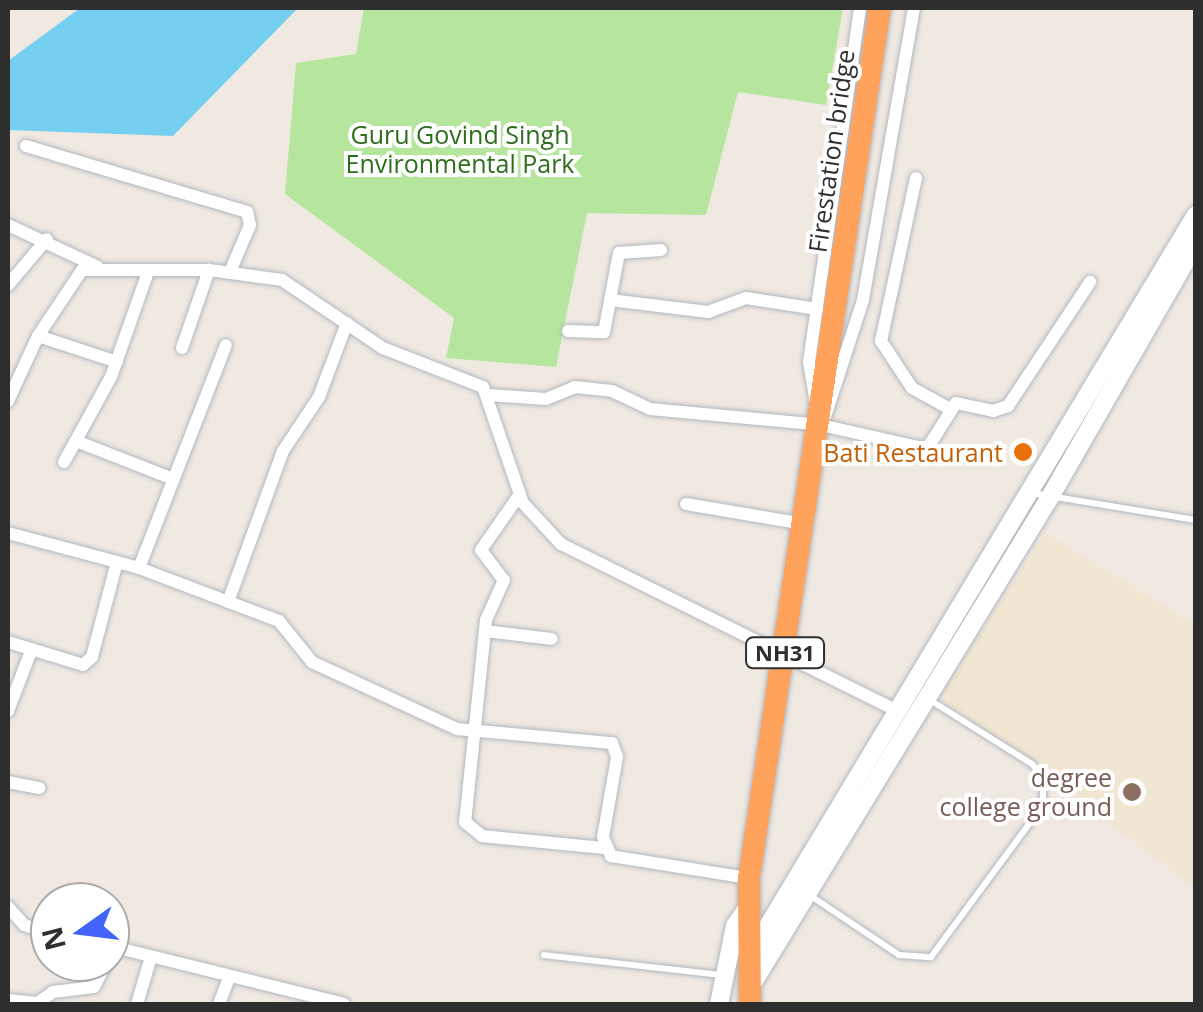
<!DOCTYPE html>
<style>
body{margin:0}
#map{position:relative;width:1203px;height:1012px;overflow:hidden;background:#efe9e1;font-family:"Open Sans",sans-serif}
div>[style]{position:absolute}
.education>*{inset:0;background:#f0e6d1}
.green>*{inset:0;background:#b6e59e}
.water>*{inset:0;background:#75cff0}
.roads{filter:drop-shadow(0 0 2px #b4b7c1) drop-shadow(0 0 2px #b4b7c1)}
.lane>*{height:6px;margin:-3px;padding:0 3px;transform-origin:3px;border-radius:3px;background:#fff}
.street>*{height:12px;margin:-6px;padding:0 6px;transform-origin:6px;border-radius:6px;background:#fff}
.secondary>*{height:18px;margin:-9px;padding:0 9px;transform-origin:9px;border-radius:9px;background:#fff}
.highway>*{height:22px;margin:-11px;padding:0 11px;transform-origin:11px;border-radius:11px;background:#ffa35c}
.dots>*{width:28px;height:28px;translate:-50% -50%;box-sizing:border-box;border:5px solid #fff;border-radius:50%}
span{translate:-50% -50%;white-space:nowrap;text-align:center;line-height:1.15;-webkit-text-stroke:8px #fff;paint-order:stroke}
.shield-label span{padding:2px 8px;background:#fff;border:2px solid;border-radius:8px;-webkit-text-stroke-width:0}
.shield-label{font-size:22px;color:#2e2e2e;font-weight:700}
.park-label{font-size:25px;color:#2c6e1b}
.street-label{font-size:25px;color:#2e2e2e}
.food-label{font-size:25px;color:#c56008}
.right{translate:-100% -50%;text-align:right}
.education-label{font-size:25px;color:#785e54}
.frame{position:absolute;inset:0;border:10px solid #2e2e2e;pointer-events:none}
.north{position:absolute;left:30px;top:882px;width:100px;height:100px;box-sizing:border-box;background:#fff;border:2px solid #ababab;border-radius:50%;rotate:256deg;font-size:28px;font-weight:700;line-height:40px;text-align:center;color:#2e2e2e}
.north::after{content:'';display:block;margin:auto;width:35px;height:45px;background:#4264fb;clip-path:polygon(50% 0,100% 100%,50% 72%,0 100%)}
</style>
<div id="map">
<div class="education">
<i style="clip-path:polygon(1045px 533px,1195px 624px,1195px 888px,940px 697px)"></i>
</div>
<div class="green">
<i style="clip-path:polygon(364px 8px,843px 8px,826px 105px,738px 92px,706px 215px,587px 213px,556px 367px,446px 358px,454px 318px,285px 194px,296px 63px,356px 54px)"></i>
</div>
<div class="water">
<i style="clip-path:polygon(80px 8px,298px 8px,173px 136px,8px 130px,8px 61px)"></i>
</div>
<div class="roads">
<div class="lane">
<i style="left:1031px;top:493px;width:167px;rotate:9.3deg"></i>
<i style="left:811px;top:896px;width:106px;rotate:33.8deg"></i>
<i style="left:899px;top:955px;width:32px;rotate:4deg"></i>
<i style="left:931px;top:957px;width:189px;rotate:-53.6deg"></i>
<i style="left:1043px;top:805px;width:27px;rotate:-90deg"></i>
<i style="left:1043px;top:778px;width:18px;rotate:-128deg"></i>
<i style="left:1032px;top:764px;width:120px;rotate:-147.9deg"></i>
<i style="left:544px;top:955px;width:178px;rotate:6.4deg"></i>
</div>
<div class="street">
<i style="left:26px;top:146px;width:231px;rotate:16.6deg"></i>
<i style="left:247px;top:212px;width:13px;rotate:77deg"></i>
<i style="left:250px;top:225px;width:51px;rotate:113.1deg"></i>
<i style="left:916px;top:178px;width:167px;rotate:102.1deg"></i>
<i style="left:881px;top:341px;width:56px;rotate:56.6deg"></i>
<i style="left:912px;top:388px;width:43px;rotate:28.9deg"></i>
<i style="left:8px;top:225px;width:99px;rotate:25deg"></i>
<i style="left:8px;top:285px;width:60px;rotate:-49.7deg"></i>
<i style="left:610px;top:300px;width:48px;rotate:-79.2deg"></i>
<i style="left:619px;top:253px;width:42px;rotate:-4.1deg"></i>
<i style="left:568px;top:331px;width:36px;rotate:2deg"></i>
<i style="left:604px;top:332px;width:33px;rotate:-79deg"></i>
<i style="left:610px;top:300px;width:99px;rotate:7deg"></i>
<i style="left:708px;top:312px;width:40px;rotate:-20.2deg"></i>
<i style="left:746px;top:298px;width:72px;rotate:8.8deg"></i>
<i style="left:38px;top:336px;width:83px;rotate:18.2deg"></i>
<i style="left:182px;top:348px;width:83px;rotate:-70.9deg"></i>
<i style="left:489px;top:395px;width:57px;rotate:4deg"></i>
<i style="left:546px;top:399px;width:31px;rotate:-22deg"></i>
<i style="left:575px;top:387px;width:37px;rotate:6deg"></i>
<i style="left:612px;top:391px;width:42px;rotate:25.3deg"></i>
<i style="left:650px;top:409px;width:172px;rotate:5.3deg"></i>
<i style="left:821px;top:425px;width:109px;rotate:12.8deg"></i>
<i style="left:927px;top:449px;width:54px;rotate:-57.8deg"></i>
<i style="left:956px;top:403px;width:38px;rotate:12deg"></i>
<i style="left:993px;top:411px;width:16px;rotate:-18deg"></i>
<i style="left:1008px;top:406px;width:149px;rotate:-56.5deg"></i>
<i style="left:8px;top:401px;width:72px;rotate:-65.2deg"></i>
<i style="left:38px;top:336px;width:79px;rotate:-56.3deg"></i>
<i style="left:82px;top:270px;width:127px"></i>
<i style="left:209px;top:270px;width:74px;rotate:7.8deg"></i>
<i style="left:282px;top:280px;width:122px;rotate:34deg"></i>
<i style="left:383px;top:348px;width:107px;rotate:21.3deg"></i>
<i style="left:483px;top:387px;width:123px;rotate:71deg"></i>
<i style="left:523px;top:503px;width:56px;rotate:47.2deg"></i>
<i style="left:561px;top:544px;width:376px;rotate:26.4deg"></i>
<i style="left:816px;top:403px;width:42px;rotate:-99.7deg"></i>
<i style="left:809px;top:362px;width:358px;rotate:-81.8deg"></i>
<i style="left:826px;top:414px;width:120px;rotate:-72deg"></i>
<i style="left:863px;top:300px;width:296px;rotate:-80.1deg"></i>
<i style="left:76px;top:441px;width:104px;rotate:21.4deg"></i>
<i style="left:64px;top:462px;width:97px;rotate:-61.1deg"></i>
<i style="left:111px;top:377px;width:108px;rotate:-70.6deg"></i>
<i style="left:520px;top:494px;width:68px;rotate:124.9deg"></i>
<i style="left:481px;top:550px;width:38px;rotate:53deg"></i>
<i style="left:504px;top:580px;width:44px;rotate:114.2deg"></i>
<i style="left:486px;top:620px;width:203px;rotate:95.9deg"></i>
<i style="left:465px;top:822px;width:22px;rotate:39deg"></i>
<i style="left:482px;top:836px;width:124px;rotate:5.6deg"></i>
<i style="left:686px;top:504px;width:120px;rotate:9.6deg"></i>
<i style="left:8px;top:533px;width:113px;rotate:14.9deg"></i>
<i style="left:139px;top:568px;width:239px;rotate:-68.7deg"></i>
<i style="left:228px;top:602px;width:161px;rotate:-70deg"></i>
<i style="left:283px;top:451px;width:65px;rotate:-56.3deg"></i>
<i style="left:319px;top:397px;width:79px;rotate:-69.3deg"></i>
<i style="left:485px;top:631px;width:67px;rotate:6.8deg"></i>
<i style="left:8px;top:642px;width:78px;rotate:17deg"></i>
<i style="left:83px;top:665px;width:12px;rotate:-42deg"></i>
<i style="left:92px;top:657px;width:98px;rotate:-75.3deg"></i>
<i style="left:117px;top:562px;width:23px;rotate:15deg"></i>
<i style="left:139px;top:568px;width:150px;rotate:20.7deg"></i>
<i style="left:279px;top:621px;width:53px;rotate:51.2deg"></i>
<i style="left:312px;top:662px;width:160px;rotate:24.8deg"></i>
<i style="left:457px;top:729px;width:156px;rotate:5.2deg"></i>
<i style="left:612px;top:743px;width:15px;rotate:70deg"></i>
<i style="left:617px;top:757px;width:81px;rotate:99.9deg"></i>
<i style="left:603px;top:837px;width:21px;rotate:67deg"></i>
<i style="left:611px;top:856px;width:140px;rotate:9.1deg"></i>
<i style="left:8px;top:711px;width:64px;rotate:-69deg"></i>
<i style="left:8px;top:782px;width:32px;rotate:11deg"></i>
<i style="left:8px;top:907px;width:24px;rotate:48deg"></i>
<i style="left:24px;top:925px;width:27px;rotate:17deg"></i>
<i style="left:110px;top:946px;width:241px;rotate:13.9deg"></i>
<i style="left:8px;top:1000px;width:29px;rotate:6deg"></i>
<i style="left:36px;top:1004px;width:21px;rotate:-35deg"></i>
<i style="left:53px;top:992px;width:41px;rotate:-7deg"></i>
<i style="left:94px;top:987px;width:28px;rotate:-63deg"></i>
<i style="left:137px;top:1004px;width:49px;rotate:-73.4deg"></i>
<i style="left:219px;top:1004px;width:30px;rotate:-69deg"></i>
</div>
<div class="secondary">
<i style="left:750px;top:956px;width:865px;rotate:-58.96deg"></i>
<i style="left:752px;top:984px;width:571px;rotate:-58.54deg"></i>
<i style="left:1050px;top:497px;width:293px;rotate:-60.1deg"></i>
<i style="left:719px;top:1004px;width:80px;rotate:-78.4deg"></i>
<i style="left:735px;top:926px;width:23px;rotate:-56deg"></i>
</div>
<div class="highway">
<i style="left:750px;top:1004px;width:126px;rotate:-90.5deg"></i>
<i style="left:749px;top:878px;width:880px;rotate:-81.44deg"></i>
</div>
</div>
<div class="dots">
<i style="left:1023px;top:452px;background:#e8710a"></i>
<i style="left:1132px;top:792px;background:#8d6e63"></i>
</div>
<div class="shield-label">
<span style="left:785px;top:653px">NH31</span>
</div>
<div class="park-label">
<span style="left:460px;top:149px">Guru Govind Singh<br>Environmental Park</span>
</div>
<div class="street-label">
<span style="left:831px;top:151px;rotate:-82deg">Firestation bridge</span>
</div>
<div class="food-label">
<span class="right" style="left:1003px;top:452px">Bati Restaurant</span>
</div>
<div class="education-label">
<span class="right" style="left:1112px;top:792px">degree<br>college ground</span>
</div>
<div class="frame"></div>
<div class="north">N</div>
</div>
